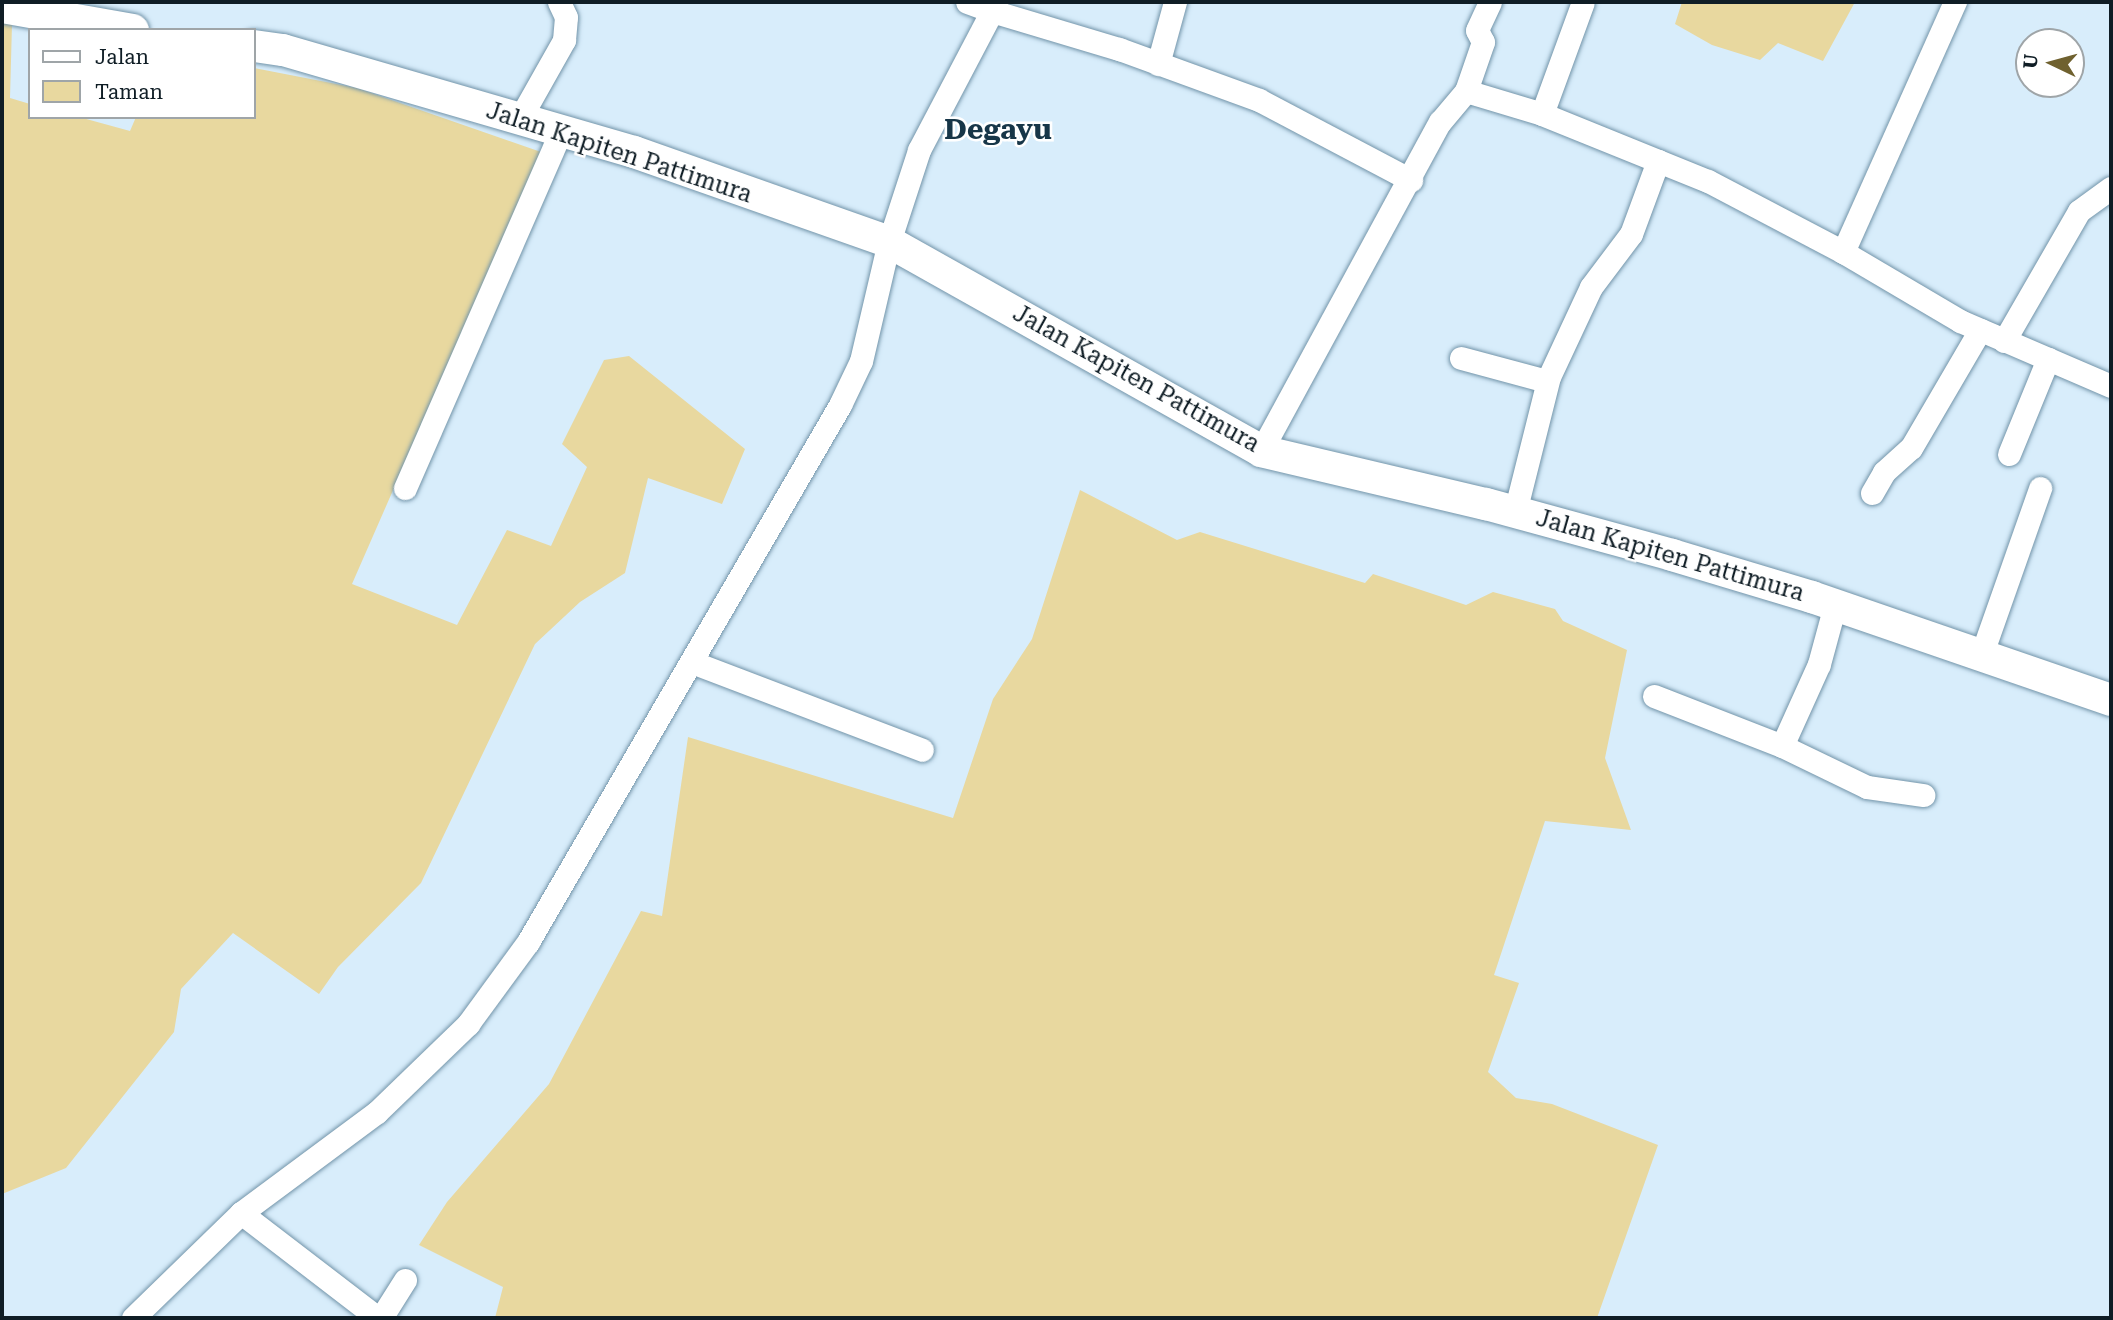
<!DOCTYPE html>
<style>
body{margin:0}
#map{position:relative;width:2113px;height:1320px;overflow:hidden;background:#d8edfb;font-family:"Roboto Serif",serif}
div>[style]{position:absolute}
.green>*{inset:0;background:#e8d89f}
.roads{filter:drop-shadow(0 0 2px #7294a9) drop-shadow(0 0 2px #7294a9)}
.street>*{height:23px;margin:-11.5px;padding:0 11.5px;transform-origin:11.5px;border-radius:11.5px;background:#fff}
.secondary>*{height:32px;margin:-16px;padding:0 16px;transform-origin:16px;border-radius:16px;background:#fff}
span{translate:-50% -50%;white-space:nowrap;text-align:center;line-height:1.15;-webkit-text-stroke:5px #fff;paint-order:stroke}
.street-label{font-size:24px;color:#0f1d25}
.quarter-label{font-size:28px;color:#173648;font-weight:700}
.frame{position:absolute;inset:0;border:4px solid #0f1d25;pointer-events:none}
.legend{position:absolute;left:28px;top:28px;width:228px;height:91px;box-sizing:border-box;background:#fff;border:2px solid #9fa5a8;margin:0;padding:9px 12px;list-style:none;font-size:21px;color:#0f1d25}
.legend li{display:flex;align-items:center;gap:14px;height:35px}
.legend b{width:35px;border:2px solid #9fa5a8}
.north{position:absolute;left:2015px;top:28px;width:70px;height:70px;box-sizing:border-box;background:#fff;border:2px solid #9fa5a8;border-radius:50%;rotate:275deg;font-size:19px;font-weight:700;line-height:28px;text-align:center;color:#0f1d25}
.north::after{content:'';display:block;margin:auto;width:24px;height:32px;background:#6f612f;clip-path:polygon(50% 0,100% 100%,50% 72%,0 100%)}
</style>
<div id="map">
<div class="green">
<i style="clip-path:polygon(1682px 2px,1855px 2px,1823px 61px,1778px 43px,1760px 60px,1712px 45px,1675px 24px)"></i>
<i style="clip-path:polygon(2px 22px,12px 24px,10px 98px,30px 104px,30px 117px,79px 117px,130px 131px,136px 117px,254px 117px,254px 68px,357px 88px,541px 152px,352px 584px,457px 625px,507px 530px,551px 546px,587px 467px,562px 444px,604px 360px,629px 356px,745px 449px,722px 504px,648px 478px,625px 573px,580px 602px,535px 644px,421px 883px,338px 967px,319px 994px,233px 933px,181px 989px,174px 1032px,66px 1168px,2px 1194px)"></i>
<i style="clip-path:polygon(1080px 490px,1177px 540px,1200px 532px,1365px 583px,1373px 574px,1466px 605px,1493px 592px,1555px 609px,1563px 621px,1627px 650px,1605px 758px,1631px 830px,1545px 821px,1494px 975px,1519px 983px,1488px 1072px,1516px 1098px,1552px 1104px,1658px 1145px,1597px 1318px,495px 1318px,503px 1287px,419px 1245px,447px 1202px,549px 1084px,641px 911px,662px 916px,688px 737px,953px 818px,993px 699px,1032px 639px)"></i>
</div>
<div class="roads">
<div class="street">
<i style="left:967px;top:2px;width:27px;rotate:20deg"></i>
<i style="left:992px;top:11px;width:10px;rotate:-66deg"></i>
<i style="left:1158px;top:64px;width:64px;rotate:-74.7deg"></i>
<i style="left:1466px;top:91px;width:52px;rotate:-70.9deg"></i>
<i style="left:1483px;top:42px;width:13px;rotate:-117deg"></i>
<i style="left:1477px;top:30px;width:31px;rotate:-65deg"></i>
<i style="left:1542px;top:114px;width:119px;rotate:-69.9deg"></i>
<i style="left:519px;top:120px;width:92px;rotate:-60.6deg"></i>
<i style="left:564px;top:40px;width:23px;rotate:-85deg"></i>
<i style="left:566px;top:17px;width:17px;rotate:-115deg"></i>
<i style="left:1843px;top:252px;width:274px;rotate:-65.9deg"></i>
<i style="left:2004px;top:341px;width:150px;rotate:-60deg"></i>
<i style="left:2079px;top:211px;width:39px;rotate:-36deg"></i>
<i style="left:1461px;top:358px;width:89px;rotate:15deg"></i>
<i style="left:1261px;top:451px;width:375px;rotate:-61.5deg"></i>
<i style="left:1440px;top:122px;width:40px;rotate:-50deg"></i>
<i style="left:1466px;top:91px;width:79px;rotate:16.8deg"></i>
<i style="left:1542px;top:114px;width:179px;rotate:22deg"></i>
<i style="left:1708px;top:181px;width:153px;rotate:27.7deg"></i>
<i style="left:1843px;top:252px;width:136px;rotate:30.5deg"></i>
<i style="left:1960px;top:321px;width:164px;rotate:23.3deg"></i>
<i style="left:2009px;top:454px;width:103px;rotate:-67.7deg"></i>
<i style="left:405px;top:488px;width:390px;rotate:-66.4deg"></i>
<i style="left:1872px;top:493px;width:24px;rotate:-60deg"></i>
<i style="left:1884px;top:472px;width:36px;rotate:-42deg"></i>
<i style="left:1911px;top:448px;width:137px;rotate:-59.7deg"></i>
<i style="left:1515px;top:512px;width:139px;rotate:-75.9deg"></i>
<i style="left:1549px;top:377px;width:99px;rotate:-65deg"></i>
<i style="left:1591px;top:287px;width:66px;rotate:-53deg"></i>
<i style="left:1631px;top:234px;width:78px;rotate:-69.7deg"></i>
<i style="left:1981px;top:656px;width:178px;rotate:-70.6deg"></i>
<i style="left:692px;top:662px;width:246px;rotate:20.9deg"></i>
<i style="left:1654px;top:696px;width:137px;rotate:21.3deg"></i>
<i style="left:1782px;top:746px;width:94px;rotate:25.8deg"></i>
<i style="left:1867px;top:787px;width:57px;rotate:8.1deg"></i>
<i style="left:1782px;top:746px;width:90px;rotate:-65.7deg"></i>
<i style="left:1819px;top:664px;width:61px;rotate:-74.8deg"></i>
<i style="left:241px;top:1213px;width:173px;rotate:37.5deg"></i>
<i style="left:133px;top:1318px;width:151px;rotate:-44.2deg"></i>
<i style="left:241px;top:1213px;width:169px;rotate:-36.6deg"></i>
<i style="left:377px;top:1112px;width:127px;rotate:-44deg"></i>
<i style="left:468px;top:1024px;width:102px;rotate:-53.8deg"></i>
<i style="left:528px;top:942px;width:621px;rotate:-59.84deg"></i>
<i style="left:840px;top:405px;width:49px;rotate:-64.5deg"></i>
<i style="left:861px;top:361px;width:122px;rotate:-76.8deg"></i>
<i style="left:889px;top:242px;width:97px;rotate:-71.9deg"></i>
<i style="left:919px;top:150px;width:157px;rotate:-62.3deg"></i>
<i style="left:992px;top:11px;width:133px;rotate:16.7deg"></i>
<i style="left:1119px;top:49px;width:149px;rotate:20deg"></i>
<i style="left:1259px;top:100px;width:172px;rotate:27.8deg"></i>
<i style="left:381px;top:1318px;width:45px;rotate:-57.7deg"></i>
</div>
<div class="secondary">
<i style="left:2px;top:7px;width:133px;rotate:10deg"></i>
<i style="left:254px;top:46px;width:29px;rotate:8deg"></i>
<i style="left:283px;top:50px;width:366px;rotate:16.2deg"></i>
<i style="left:634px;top:152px;width:270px;rotate:19.4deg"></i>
<i style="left:889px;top:242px;width:427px;rotate:29.3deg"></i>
<i style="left:1261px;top:451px;width:231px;rotate:13.3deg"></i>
<i style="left:1486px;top:504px;width:193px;rotate:15.3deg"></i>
<i style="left:1672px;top:555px;width:146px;rotate:16.7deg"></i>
<i style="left:1812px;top:597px;width:316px;rotate:19deg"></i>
</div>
</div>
<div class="street-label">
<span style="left:619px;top:153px;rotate:18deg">Jalan Kapiten Pattimura</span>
<span style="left:1136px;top:379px;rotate:29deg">Jalan Kapiten Pattimura</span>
<span style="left:1670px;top:556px;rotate:16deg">Jalan Kapiten Pattimura</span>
</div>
<div class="quarter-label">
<span style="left:998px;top:130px">Degayu</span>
</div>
<div class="frame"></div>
<ul class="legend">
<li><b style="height:9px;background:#fff"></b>Jalan</li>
<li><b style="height:19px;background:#e8d89f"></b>Taman</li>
</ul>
<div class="north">U</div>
</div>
